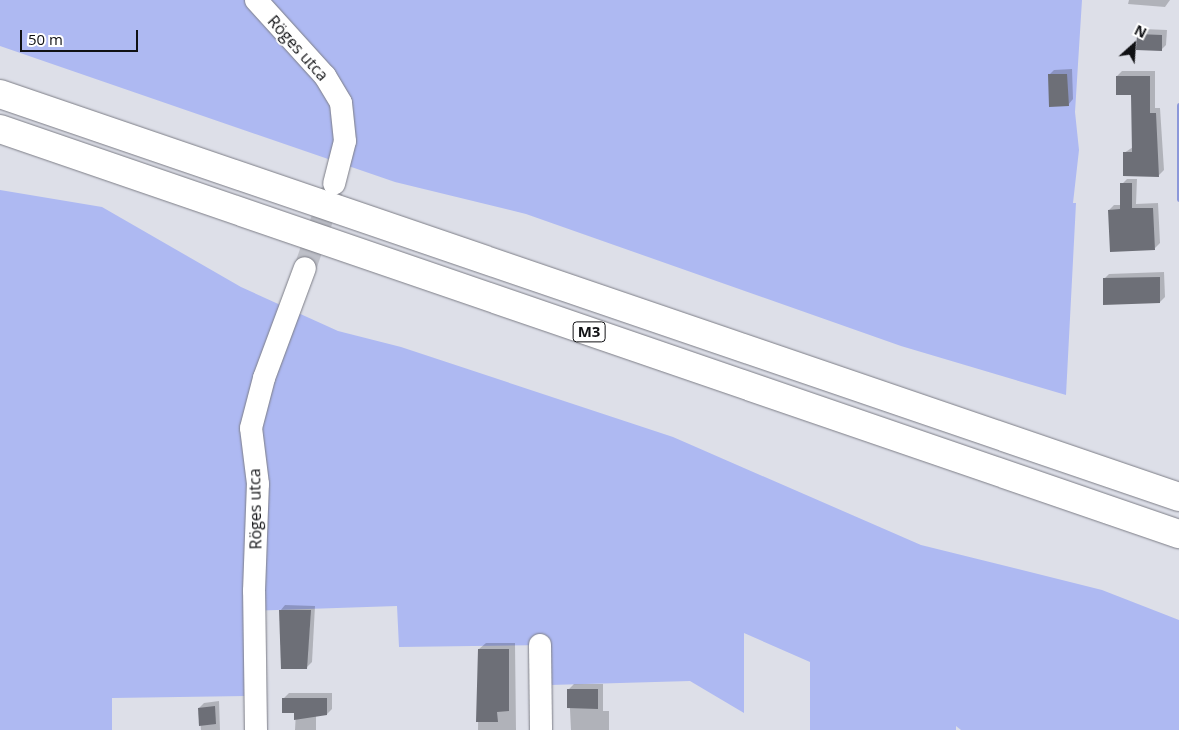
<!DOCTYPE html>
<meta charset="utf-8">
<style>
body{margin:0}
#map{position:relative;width:1179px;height:730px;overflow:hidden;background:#dddfe8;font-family:"Open Sans",sans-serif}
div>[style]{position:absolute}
.green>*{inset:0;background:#aeb9f2}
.shadow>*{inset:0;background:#0003}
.stream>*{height:5px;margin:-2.5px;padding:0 2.5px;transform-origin:2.5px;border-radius:2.5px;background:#8c98da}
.building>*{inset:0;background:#6d6f77}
.minor-tunnel>*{height:22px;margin-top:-11px;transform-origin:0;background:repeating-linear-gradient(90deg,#bec0c8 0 22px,transparent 0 33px)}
.roads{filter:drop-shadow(0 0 1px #7c7d86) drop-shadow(0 0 1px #7c7d86)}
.minor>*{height:22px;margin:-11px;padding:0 11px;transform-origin:11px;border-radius:11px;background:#fff}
.highway>*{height:28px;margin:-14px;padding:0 14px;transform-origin:14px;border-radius:14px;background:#fff}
span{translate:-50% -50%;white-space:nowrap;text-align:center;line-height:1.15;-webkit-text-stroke:4px #fff;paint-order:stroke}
.shield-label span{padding:1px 4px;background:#fff;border:1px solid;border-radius:4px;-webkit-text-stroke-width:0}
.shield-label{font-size:15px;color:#101114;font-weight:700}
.street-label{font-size:16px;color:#101114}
.north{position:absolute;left:1109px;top:20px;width:50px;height:50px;-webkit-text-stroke:4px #fff;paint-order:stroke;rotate:26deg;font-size:14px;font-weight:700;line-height:20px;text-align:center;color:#101114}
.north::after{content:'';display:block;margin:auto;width:18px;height:22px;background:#101114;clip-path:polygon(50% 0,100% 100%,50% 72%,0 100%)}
.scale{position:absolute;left:20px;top:30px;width:118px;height:22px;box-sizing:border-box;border:2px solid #101114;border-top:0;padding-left:6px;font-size:15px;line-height:18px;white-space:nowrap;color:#101114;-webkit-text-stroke:4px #fff;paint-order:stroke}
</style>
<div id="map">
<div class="green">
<i style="clip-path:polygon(0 0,1082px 0,1075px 112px,1079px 150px,1073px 203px,1076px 203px,1066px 395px,901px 346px,526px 214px,395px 182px,0 46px)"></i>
<i style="clip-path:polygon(0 190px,102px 207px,241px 287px,338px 331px,401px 347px,673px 437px,921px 545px,1102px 590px,1179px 620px,1179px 730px,961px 730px,956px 726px,956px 730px,810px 730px,810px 662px,744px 633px,744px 713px,690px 681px,550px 685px,548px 645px,399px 647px,397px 606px,248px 611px,246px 696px,112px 698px,112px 730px,0 730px)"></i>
</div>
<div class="shadow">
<i style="clip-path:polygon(1129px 0,1170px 0,1165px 7px,1128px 4px)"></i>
<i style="clip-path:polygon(1143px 29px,1167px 30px,1166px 45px,1161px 50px,1138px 34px)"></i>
<i style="clip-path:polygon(1072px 69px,1073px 99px,1068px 105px,1049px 75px,1054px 70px)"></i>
<i style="clip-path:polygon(1122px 71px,1155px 71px,1155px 108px,1160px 108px,1164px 170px,1159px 175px,1124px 175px,1124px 153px,1133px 147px,1133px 94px,1117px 76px)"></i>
<i style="clip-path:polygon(1127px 179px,1137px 179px,1136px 204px,1158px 203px,1160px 243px,1155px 248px,1109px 210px,1114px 205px,1121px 205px,1122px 184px)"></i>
<i style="clip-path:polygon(1164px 272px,1165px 297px,1160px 302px,1104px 279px,1109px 274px)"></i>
<i style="clip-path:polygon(285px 605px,315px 606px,312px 662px,307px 667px,280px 611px)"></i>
<i style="clip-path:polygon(486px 643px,515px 643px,516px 730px,473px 730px,478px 730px,479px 649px)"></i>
<i style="clip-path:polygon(574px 684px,603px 684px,603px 711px,609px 711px,609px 730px,571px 730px,569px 689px)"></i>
<i style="clip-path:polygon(289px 693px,332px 693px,332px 709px,327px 714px,316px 714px,316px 730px,295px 730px,296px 711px,283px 699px)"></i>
<i style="clip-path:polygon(219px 701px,220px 730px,201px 730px,199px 708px,204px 703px)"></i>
</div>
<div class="stream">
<i style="left:1179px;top:105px;width:94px;rotate:90deg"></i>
</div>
<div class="building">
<i style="clip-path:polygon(1137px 34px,1162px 35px,1162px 51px,1136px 50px)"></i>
<i style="clip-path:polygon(1048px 74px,1067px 74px,1069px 106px,1049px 107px)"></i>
<i style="clip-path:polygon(1116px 76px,1150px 76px,1150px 113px,1156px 113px,1159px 177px,1123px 176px,1123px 152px,1132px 152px,1131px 95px,1116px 95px)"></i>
<i style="clip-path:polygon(1120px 183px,1132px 183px,1132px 208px,1153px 208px,1155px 250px,1110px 252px,1108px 210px,1120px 209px)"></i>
<i style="clip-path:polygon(1160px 277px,1160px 303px,1103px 305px,1103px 278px)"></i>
<i style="clip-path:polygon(279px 610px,311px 610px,307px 669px,281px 669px)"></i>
<i style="clip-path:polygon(478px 649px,509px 649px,509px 711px,497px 712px,498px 722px,476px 722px)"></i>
<i style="clip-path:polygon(567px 689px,598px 689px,598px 709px,567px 708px)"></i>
<i style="clip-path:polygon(282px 698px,327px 698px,327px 715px,294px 720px,294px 713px,282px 713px)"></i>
<i style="clip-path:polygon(215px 706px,216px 724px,199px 726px,198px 708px)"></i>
</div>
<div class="minor-tunnel">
<i style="left:305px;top:268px;width:82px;rotate:-70.7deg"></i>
</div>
<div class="roads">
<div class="minor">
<i style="left:256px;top:0;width:103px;rotate:47.8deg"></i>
<i style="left:325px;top:76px;width:31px;rotate:59deg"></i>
<i style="left:341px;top:103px;width:38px;rotate:84deg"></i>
<i style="left:345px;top:141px;width:44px;rotate:104.3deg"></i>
<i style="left:540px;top:645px;width:85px;rotate:89.3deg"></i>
<i style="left:256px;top:730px;width:139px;rotate:-90.8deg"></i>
<i style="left:254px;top:591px;width:107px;rotate:-87.9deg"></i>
<i style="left:258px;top:484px;width:56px;rotate:-97.1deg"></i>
<i style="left:251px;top:428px;width:52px;rotate:-75.4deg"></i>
<i style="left:264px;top:378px;width:117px;rotate:-69.6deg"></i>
</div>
<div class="highway">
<i style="left:0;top:94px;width:1246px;rotate:18.87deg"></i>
<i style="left:0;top:129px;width:1247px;rotate:18.96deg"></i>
</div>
</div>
<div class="shield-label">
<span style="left:589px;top:332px">M3</span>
</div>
<div class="street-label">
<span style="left:298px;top:48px;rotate:48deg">Röges utca</span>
<span style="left:255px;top:509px;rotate:-91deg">Röges utca</span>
</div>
<div class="north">N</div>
<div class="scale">50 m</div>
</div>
